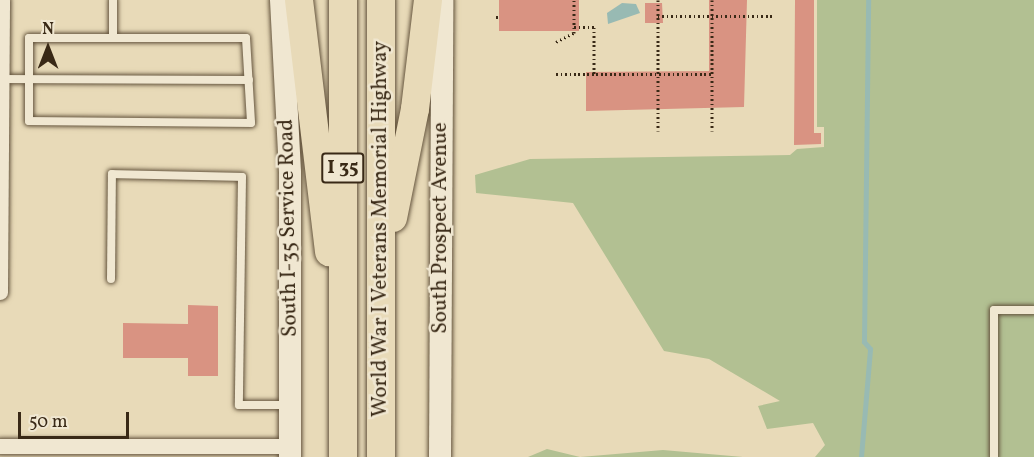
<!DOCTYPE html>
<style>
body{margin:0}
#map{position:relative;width:1034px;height:457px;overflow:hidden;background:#e8dab8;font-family:Vollkorn,serif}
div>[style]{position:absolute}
.green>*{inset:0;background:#b2c092}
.water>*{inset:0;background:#98bab3}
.stream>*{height:4.5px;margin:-2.25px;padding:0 2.25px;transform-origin:2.25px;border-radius:2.25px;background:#98bab3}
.building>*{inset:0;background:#d99382}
.path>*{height:3px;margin-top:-1.5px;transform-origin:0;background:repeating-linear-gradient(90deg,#392916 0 1.5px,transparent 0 4.5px)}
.roads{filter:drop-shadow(0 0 2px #65553e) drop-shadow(0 0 2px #65553e)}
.service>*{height:8px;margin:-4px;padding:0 4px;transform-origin:4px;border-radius:4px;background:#f0e7d1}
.minor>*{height:15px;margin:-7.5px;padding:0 7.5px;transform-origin:7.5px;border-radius:7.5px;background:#f0e7d1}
.secondary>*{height:22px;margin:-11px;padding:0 11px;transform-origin:11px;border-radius:11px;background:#f0e7d1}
.motorway>*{height:28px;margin:-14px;padding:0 14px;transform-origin:14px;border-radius:14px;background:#e8dab8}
span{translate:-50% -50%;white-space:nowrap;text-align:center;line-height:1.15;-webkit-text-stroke:5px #f0e7d1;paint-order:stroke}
.shield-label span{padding:2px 4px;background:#f0e7d1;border:2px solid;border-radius:4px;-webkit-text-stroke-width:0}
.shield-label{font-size:20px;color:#392916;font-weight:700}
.street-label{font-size:21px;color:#392916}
.north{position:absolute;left:18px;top:18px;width:60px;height:60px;-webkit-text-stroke:4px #f0e7d1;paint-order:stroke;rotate:0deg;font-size:16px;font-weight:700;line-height:24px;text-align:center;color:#392916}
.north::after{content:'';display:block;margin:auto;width:21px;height:27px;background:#392916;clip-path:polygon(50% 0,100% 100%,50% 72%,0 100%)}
.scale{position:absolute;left:18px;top:412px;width:111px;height:27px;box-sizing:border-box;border:3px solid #392916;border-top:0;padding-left:8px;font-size:18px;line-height:21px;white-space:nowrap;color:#392916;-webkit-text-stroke:4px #f0e7d1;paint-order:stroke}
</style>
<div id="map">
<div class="green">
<i style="clip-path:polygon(817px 0,1034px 0,1034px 457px,815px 457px,825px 445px,813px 423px,767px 429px,758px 406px,780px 401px,709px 359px,664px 351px,573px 203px,476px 193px,475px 175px,530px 159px,790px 155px,797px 149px,824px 147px,824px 127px,817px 127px)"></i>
<i style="clip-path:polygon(547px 449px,580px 457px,663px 450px,743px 457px,528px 457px)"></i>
</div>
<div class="water">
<i style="clip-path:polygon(622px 3px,636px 4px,640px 13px,608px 24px,607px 13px)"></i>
</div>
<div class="stream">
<i style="left:861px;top:457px;width:108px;rotate:-85.2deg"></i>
<i style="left:870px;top:349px;width:9px;rotate:-131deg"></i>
<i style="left:864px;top:342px;width:342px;rotate:-89.3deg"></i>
</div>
<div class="building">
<i style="clip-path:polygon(499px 0,579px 0,579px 31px,499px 31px)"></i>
<i style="clip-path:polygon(709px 0,747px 0,744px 107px,586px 111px,586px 72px,709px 71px)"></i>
<i style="clip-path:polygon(795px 0,814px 0,814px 133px,821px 133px,821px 144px,794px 145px)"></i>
<i style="clip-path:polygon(645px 3px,662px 3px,663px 23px,645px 23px)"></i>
<i style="clip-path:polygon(188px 305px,218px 306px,218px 376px,188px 376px,188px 358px,123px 358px,123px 323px,188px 324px)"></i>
</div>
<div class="path">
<i style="left:658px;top:0;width:131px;rotate:90deg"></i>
<i style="left:712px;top:0;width:131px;rotate:90deg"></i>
<i style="left:658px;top:16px;width:116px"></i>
<i style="left:496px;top:17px;width:3px"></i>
<i style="left:574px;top:27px;width:20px"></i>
<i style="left:594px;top:27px;width:47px;rotate:90deg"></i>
<i style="left:556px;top:42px;width:20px;rotate:-27deg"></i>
<i style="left:574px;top:33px;width:33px;rotate:-90deg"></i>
<i style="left:556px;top:74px;width:156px"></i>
</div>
<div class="roads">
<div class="service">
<i style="left:113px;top:0;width:38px;rotate:90deg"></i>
<i style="left:29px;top:38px;width:217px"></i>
<i style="left:246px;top:38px;width:85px;rotate:86.6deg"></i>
<i style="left:251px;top:123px;width:222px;rotate:-179.5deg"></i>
<i style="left:29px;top:121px;width:83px;rotate:-90deg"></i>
<i style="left:2px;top:79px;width:247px;rotate:0.2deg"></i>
<i style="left:111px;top:279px;width:105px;rotate:-89.5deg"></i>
<i style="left:112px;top:174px;width:130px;rotate:1.3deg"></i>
<i style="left:242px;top:177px;width:228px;rotate:90.8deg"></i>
<i style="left:239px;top:405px;width:50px"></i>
<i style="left:994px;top:457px;width:147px;rotate:-90deg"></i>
<i style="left:994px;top:310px;width:40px"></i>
</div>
<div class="minor">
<i style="left:0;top:292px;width:292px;rotate:-89.6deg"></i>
<i style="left:0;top:446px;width:290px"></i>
</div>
<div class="secondary">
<i style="left:281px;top:0;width:173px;rotate:87deg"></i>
<i style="left:290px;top:173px;width:284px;rotate:90deg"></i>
<i style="left:440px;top:457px;width:457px;rotate:-89.7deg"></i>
</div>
<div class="motorway">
<i style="left:299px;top:0;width:254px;rotate:83.2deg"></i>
<i style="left:343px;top:0;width:457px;rotate:90deg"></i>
<i style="left:381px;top:0;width:457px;rotate:90deg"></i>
<i style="left:393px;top:218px;width:111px;rotate:-78.6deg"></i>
<i style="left:415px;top:109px;width:110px;rotate:-83.2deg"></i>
</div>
</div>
<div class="shield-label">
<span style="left:343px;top:168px">I 35</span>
</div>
<div class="street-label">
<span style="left:289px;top:228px;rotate:-91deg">South I-35 Service Road</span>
<span style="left:441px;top:228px;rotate:-90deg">South Prospect Avenue</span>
<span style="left:381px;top:229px;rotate:-90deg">World War I Veterans Memorial Highway</span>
</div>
<div class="north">N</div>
<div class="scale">50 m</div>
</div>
